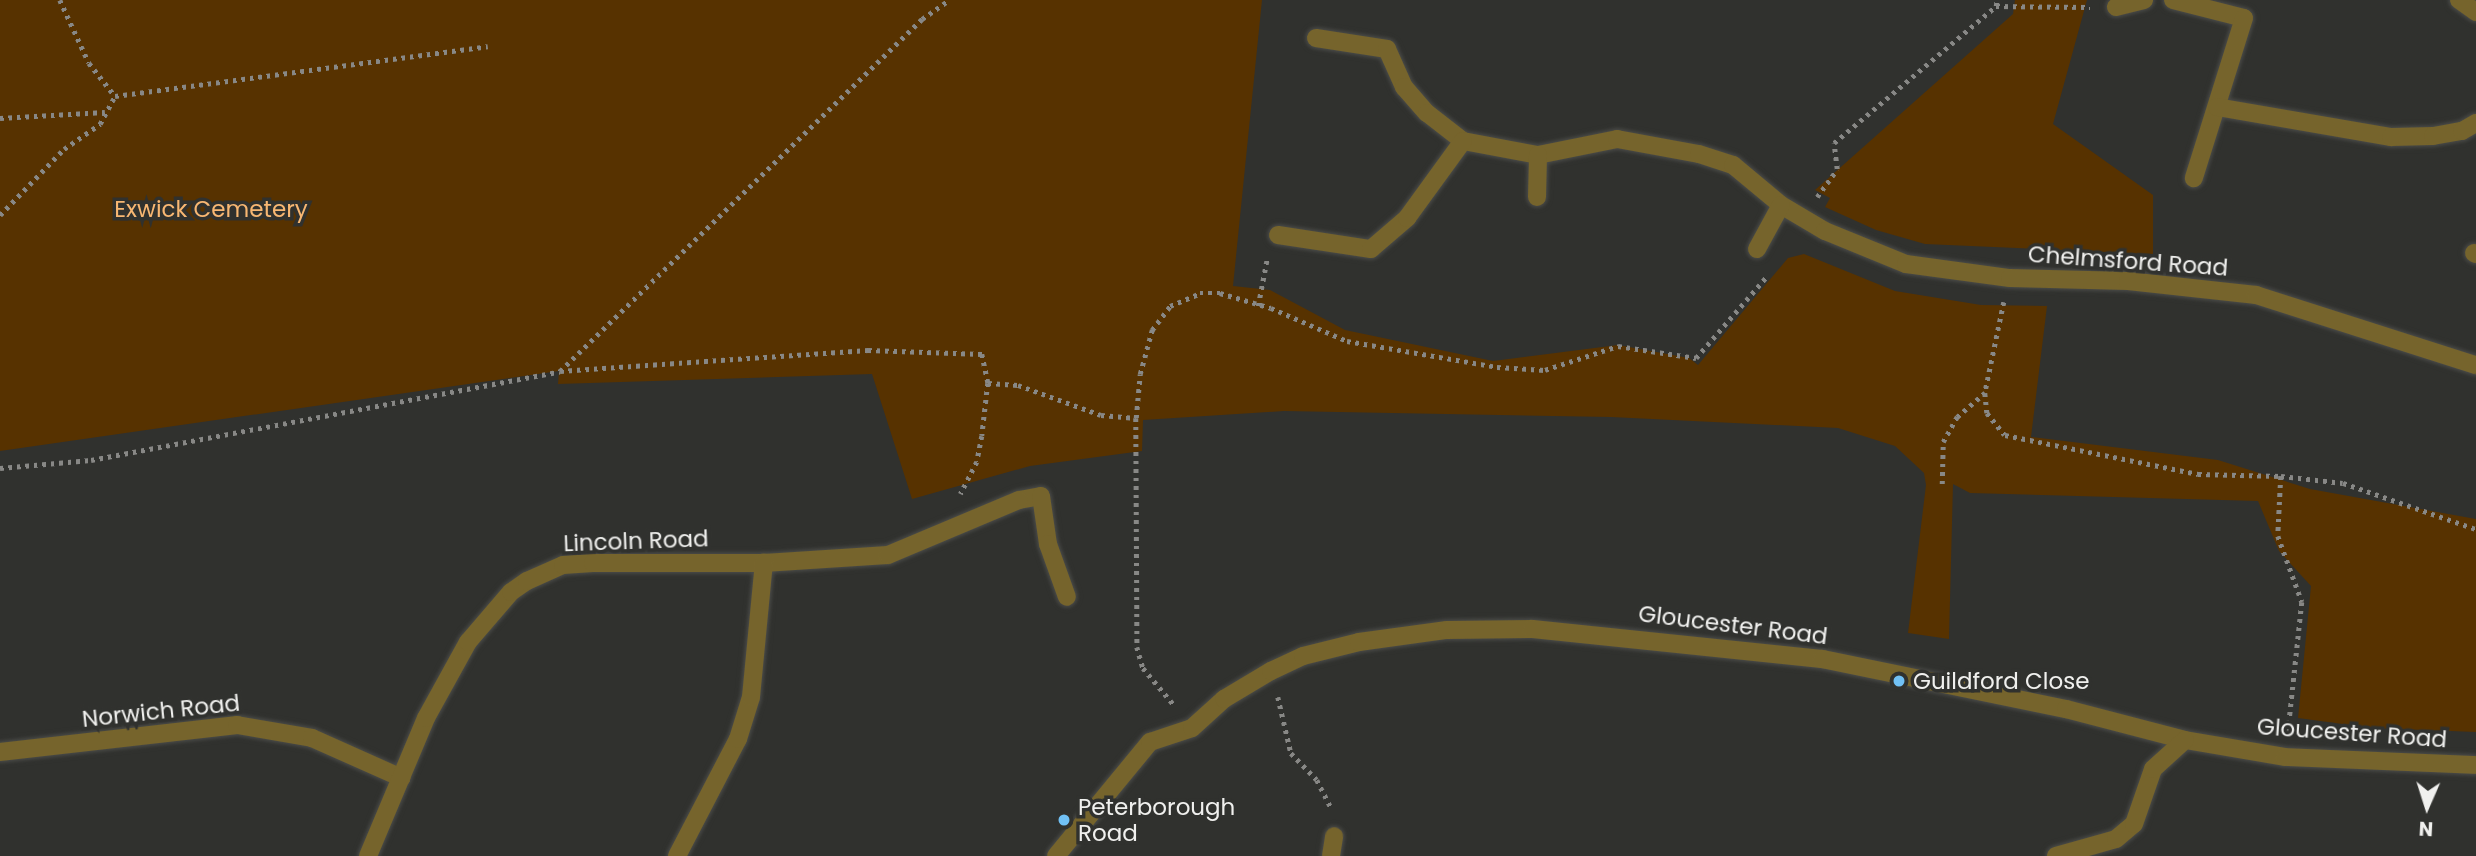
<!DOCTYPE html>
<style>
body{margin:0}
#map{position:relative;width:2476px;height:856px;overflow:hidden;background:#30312e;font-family:Poppins,sans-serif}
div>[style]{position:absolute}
.green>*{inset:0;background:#573200}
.path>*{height:4.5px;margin-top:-2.25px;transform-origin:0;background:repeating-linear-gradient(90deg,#888886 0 3.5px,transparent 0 8.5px)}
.roads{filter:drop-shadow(0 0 2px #4b4c49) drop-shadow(0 0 2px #4b4c49)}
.lane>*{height:18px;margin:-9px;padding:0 9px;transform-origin:9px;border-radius:9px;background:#76642c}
.street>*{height:18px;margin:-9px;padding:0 9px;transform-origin:9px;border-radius:9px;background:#76642c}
.dots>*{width:19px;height:19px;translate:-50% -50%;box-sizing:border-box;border:4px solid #30312e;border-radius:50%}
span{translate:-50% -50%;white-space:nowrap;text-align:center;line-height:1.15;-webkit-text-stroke:7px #30312e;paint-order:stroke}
.park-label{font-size:23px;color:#f8b772}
.street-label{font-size:23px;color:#f0f0ee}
.poi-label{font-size:23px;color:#f0f0ee}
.left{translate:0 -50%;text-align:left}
.north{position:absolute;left:2392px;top:772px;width:70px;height:70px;-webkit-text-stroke:5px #30312e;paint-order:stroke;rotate:183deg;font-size:19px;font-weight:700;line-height:28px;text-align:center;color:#f0f0ee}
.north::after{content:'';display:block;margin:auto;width:24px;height:32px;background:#f0f0ee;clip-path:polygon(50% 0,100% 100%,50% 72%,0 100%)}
</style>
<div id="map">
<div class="green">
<i style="clip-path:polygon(0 0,1262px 0,1233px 286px,1270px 290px,1345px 330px,1493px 361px,1618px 345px,1689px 358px,1698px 365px,1788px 258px,1804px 254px,1895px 291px,1981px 305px,2047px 306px,2031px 437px,2218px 460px,2310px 489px,2476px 519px,2476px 732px,2372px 728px,2298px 718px,2311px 586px,2279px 551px,2258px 501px,1970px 493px,1953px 484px,1949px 639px,1908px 633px,1926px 485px,1924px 473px,1895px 446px,1838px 428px,1611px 417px,1284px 411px,1143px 420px,1142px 451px,1030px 466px,912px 499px,872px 374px,558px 384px,559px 371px,0 451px)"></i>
<i style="clip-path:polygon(2015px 0,2087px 0,2053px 124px,2153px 195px,2153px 254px,1925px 244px,1876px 230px,1825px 207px,1830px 198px,1815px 190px,2013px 14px)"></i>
</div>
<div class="path">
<i style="left:60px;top:0;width:69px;rotate:65.3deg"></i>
<i style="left:89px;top:63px;width:42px;rotate:51.8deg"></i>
<i style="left:1996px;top:6px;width:94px;rotate:0.6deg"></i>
<i style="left:0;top:118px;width:105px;rotate:-3.3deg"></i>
<i style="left:1817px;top:197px;width:34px;rotate:-54deg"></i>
<i style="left:1837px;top:169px;width:26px;rotate:-97deg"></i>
<i style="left:1834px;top:143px;width:212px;rotate:-40.2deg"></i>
<i style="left:1996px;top:6px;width:6px;rotate:-81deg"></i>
<i style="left:0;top:215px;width:92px;rotate:-45.9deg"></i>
<i style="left:64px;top:149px;width:44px;rotate:-34.8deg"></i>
<i style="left:100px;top:124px;width:32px;rotate:-62deg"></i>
<i style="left:115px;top:96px;width:376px;rotate:-7.6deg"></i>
<i style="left:2004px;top:302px;width:93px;rotate:101.8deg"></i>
<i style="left:1985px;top:393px;width:20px;rotate:84deg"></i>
<i style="left:1987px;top:413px;width:28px;rotate:51deg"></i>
<i style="left:2005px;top:435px;width:197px;rotate:11.4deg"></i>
<i style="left:2198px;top:474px;width:83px;rotate:1.4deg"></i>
<i style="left:2281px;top:476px;width:62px;rotate:6.4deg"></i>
<i style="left:2343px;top:483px;width:141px;rotate:19.1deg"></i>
<i style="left:1258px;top:306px;width:48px;rotate:-79.2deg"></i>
<i style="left:560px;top:371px;width:505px;rotate:-44.2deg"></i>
<i style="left:922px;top:19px;width:33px;rotate:-35deg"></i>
<i style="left:988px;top:383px;width:30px;rotate:4deg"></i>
<i style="left:1018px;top:385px;width:88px;rotate:19.9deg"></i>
<i style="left:1101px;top:415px;width:35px;rotate:5deg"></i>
<i style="left:1136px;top:418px;width:44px;rotate:-84.8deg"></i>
<i style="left:1140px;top:374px;width:46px;rotate:-74.7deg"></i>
<i style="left:1152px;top:330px;width:30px;rotate:-53deg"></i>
<i style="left:1170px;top:306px;width:33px;rotate:-23deg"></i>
<i style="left:1200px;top:293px;width:20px"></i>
<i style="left:1220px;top:293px;width:53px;rotate:16.4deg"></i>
<i style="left:1271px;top:308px;width:83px;rotate:23.5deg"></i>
<i style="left:1347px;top:341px;width:152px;rotate:9.8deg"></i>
<i style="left:1497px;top:367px;width:48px;rotate:3.6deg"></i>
<i style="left:1545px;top:370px;width:77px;rotate:-18.2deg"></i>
<i style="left:1618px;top:346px;width:79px;rotate:8.7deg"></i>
<i style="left:1696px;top:358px;width:108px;rotate:-49.1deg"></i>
<i style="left:1136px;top:418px;width:229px;rotate:89.7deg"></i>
<i style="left:1137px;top:647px;width:22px;rotate:74deg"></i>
<i style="left:1143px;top:668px;width:48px;rotate:50deg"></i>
<i style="left:0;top:468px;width:91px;rotate:-5deg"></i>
<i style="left:91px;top:460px;width:477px;rotate:-10.7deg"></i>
<i style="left:560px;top:371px;width:309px;rotate:-3.9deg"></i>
<i style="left:868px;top:350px;width:114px;rotate:2deg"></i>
<i style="left:982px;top:354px;width:30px;rotate:78deg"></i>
<i style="left:988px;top:383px;width:53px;rotate:96.5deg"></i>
<i style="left:982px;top:436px;width:26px;rotate:101deg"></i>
<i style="left:977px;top:462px;width:36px;rotate:117deg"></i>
<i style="left:2281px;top:476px;width:60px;rotate:92.9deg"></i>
<i style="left:2278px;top:536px;width:70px;rotate:70deg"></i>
<i style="left:2302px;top:602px;width:131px;rotate:96.1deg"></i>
<i style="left:1942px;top:484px;width:42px;rotate:-88.6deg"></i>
<i style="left:1943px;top:442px;width:29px;rotate:-61deg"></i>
<i style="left:1957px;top:417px;width:37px;rotate:-41deg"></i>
<i style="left:1278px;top:697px;width:57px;rotate:76.9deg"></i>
<i style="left:1291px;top:753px;width:37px;rotate:46deg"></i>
<i style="left:1317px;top:780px;width:33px;rotate:63deg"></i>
</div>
<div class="roads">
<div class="lane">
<i style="left:1316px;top:38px;width:72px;rotate:8.8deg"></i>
<i style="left:1278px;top:235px;width:94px;rotate:8.6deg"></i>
<i style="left:1371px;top:249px;width:48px;rotate:-40.7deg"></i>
<i style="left:2474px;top:253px;width:2px;rotate:27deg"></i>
<i style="left:1019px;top:500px;width:22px;rotate:-10deg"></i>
<i style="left:1041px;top:496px;width:49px;rotate:81.7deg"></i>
<i style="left:1048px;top:544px;width:56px;rotate:70.3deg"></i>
</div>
<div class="street">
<i style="left:2173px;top:0;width:73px;rotate:14.2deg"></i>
<i style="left:2244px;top:18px;width:168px;rotate:107.4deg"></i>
<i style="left:2459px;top:0;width:21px;rotate:35deg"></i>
<i style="left:2116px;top:7px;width:29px;rotate:-14deg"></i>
<i style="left:1387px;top:49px;width:42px;rotate:65.9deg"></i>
<i style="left:1404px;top:87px;width:35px;rotate:49deg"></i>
<i style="left:1427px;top:113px;width:46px;rotate:37.9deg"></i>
<i style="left:1463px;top:141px;width:76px;rotate:10.6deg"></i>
<i style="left:1538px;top:155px;width:81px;rotate:-11.4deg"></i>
<i style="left:1617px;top:139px;width:83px;rotate:10.4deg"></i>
<i style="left:1699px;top:154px;width:36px;rotate:18deg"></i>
<i style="left:1733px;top:165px;width:62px;rotate:39.8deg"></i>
<i style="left:1781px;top:205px;width:51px;rotate:30.6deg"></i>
<i style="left:1825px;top:231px;width:87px;rotate:22.2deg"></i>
<i style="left:1906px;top:264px;width:105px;rotate:7.7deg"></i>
<i style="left:2010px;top:278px;width:118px;rotate:1.5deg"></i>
<i style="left:2128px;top:281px;width:129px;rotate:6.2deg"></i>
<i style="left:2256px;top:295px;width:231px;rotate:17.7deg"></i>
<i style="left:2217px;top:107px;width:177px;rotate:9.8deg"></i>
<i style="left:2391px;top:137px;width:42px;rotate:-1.4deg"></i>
<i style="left:2433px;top:136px;width:29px;rotate:-10deg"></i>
<i style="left:2462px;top:131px;width:16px;rotate:-30deg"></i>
<i style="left:1537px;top:197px;width:42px;rotate:-88.6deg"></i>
<i style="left:1407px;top:218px;width:95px;rotate:-54deg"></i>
<i style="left:1757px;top:249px;width:50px;rotate:-61.4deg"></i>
<i style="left:0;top:752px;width:239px;rotate:-6.5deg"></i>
<i style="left:237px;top:725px;width:76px;rotate:9.8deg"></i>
<i style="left:312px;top:738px;width:98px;rotate:24deg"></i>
<i style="left:368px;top:856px;width:150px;rotate:-67.2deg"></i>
<i style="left:426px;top:718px;width:87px;rotate:-61.1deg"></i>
<i style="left:468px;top:642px;width:66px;rotate:-49.3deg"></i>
<i style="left:511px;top:592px;width:19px;rotate:-35deg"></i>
<i style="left:527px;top:581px;width:39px;rotate:-24deg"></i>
<i style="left:563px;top:565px;width:30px;rotate:-4deg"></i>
<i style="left:593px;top:563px;width:171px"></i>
<i style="left:764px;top:563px;width:124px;rotate:-3.7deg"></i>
<i style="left:888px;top:555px;width:142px;rotate:-22.8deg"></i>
<i style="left:677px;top:856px;width:132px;rotate:-62.5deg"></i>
<i style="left:738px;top:739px;width:44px;rotate:-72.8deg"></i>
<i style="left:751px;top:697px;width:135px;rotate:-84.5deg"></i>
<i style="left:1056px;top:856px;width:148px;rotate:-50.5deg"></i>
<i style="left:1150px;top:742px;width:44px;rotate:-18.4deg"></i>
<i style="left:1192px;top:728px;width:43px;rotate:-42.2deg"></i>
<i style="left:1224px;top:699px;width:55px;rotate:-30.8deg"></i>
<i style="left:1271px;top:671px;width:35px;rotate:-25deg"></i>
<i style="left:1303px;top:656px;width:58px;rotate:-14deg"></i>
<i style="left:1359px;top:642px;width:89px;rotate:-7.8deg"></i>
<i style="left:1447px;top:630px;width:85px;rotate:-0.7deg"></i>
<i style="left:1532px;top:629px;width:292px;rotate:5.9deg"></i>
<i style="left:1822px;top:659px;width:249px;rotate:11.6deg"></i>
<i style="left:2066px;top:709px;width:123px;rotate:14.6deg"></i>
<i style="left:2185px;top:740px;width:101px;rotate:9.6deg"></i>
<i style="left:2285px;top:757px;width:191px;rotate:2.4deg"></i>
<i style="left:1331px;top:856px;width:20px;rotate:-81deg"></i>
<i style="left:2056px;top:856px;width:62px;rotate:-15.8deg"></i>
<i style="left:2116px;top:839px;width:23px;rotate:-40deg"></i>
<i style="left:2134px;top:824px;width:58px;rotate:-70.9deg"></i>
<i style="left:2153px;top:769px;width:43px;rotate:-42.2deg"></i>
</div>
</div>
<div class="dots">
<i style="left:1899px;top:681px;background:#71c1f5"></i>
<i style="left:1064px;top:820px;background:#71c1f5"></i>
</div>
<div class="park-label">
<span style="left:211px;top:209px">Exwick Cemetery</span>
</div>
<div class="street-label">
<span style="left:2128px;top:261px;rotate:4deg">Chelmsford Road</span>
<span style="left:636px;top:541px;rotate:-2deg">Lincoln Road</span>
<span style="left:1733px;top:625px;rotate:7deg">Gloucester Road</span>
<span style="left:161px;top:711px;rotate:-6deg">Norwich Road</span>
<span style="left:2352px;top:733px;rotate:4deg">Gloucester Road</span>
</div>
<div class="poi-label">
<span class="left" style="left:1913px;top:681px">Guildford Close</span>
<span class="left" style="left:1078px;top:820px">Peterborough<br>Road</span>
</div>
<div class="north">N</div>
</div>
